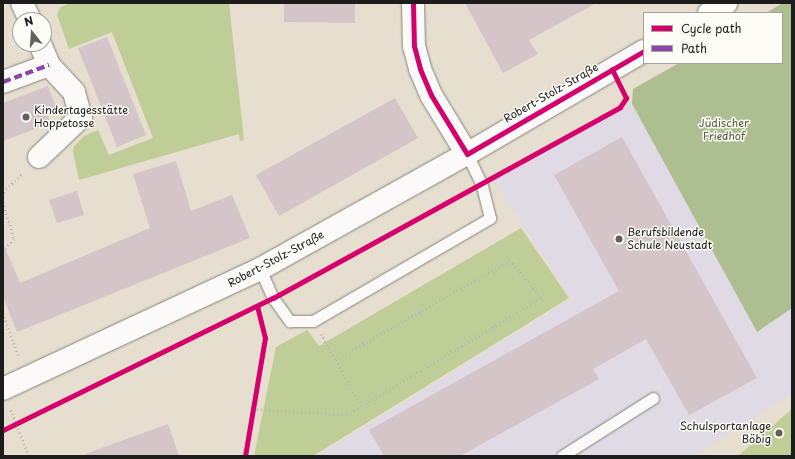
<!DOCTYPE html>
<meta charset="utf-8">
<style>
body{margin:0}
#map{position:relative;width:795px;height:459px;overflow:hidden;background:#e6dece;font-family:"Playpen Sans",sans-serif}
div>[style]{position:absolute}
.built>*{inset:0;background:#e0dae4}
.green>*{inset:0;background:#bfce96}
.forest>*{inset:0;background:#adbf90}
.building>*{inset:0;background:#d4c5c8}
.path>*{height:2.5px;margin-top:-1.25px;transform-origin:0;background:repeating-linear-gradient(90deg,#b8b7b4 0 1px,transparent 0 4px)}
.roads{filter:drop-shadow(0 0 1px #87837b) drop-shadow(0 0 1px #87837b)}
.service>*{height:11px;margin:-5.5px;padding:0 5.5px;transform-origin:5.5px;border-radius:5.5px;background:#fbfaf8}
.minor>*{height:22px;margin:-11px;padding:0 11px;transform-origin:11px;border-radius:11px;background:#fbfaf8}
.quiet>*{height:4px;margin-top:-2px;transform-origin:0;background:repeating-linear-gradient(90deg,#8e44ad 0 8px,transparent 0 12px)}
.cycleway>*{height:5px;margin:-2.5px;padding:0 2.5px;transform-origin:2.5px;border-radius:2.5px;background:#d6006c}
.dots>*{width:11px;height:11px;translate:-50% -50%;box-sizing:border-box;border:2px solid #fdfcf7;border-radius:50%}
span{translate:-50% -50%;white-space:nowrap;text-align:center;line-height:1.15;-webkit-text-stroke:3px #fdfcf7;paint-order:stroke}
.street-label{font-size:11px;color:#1c1c1c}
.poi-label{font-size:11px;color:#1c1c1c}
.left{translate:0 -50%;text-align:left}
.right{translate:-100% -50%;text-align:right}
.park-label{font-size:11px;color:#505e3b}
.frame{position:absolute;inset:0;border:4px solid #1c1c1c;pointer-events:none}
.legend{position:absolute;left:643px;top:12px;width:140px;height:52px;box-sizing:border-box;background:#fdfcf7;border:1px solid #a3a29f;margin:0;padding:5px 7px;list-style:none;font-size:12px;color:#1c1c1c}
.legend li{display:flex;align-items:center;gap:8px;height:20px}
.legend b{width:20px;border:1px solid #a3a29f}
.north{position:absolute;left:12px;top:12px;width:40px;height:40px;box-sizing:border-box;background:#fdfcf7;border:1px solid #a3a29f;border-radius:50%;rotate:343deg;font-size:11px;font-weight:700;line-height:16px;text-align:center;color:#1c1c1c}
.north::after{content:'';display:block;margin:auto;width:14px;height:18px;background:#63605a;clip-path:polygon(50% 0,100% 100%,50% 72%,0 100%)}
</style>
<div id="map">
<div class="built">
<i style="clip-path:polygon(632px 104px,757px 331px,792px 308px,792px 393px,694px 456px,317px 456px,571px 299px,493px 180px)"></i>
</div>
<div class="green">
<i style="clip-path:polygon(71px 3px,229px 3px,244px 140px,240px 141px,239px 134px,79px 180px,73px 152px,74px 146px,84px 136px,98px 130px,109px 155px,153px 138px,112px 32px,69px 49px,57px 15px,60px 7px)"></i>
<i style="clip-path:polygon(521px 228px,569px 298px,313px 456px,254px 456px,276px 347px,307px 330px,319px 346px)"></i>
<i style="clip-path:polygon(792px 409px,792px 456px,738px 456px)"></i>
</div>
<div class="forest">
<i style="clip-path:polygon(783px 3px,792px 3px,792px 308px,757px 332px,632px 104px,633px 89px,679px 63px,782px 63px,782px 13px,766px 13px)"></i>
</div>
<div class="building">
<i style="clip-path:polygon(284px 3px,355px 3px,355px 23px,284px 22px)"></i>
<i style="clip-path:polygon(465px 3px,596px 3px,529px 40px,538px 54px,503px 73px)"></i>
<i style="clip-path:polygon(107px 37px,146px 135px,117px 147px,78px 48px)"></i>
<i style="clip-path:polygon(48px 86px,56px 107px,46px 110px,51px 123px,3px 141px,3px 103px)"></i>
<i style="clip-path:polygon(395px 98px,418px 138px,279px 216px,256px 175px)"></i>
<i style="clip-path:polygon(622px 137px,757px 378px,689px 415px,646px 339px,593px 369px,599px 379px,460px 456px,384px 456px,369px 430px,619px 291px,554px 175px)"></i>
<i style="clip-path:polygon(176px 161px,191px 211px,232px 195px,250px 238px,17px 332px,3px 296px,3px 243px,20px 283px,150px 228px,133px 174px)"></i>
<i style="clip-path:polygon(77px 191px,84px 215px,57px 223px,49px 200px)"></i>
<i style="clip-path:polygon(168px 424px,179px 456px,86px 456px,85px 454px)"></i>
</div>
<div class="path">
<i style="left:3px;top:192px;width:28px;rotate:-44deg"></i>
<i style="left:3px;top:202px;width:39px;rotate:73deg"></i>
<i style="left:14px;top:239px;width:17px;rotate:130deg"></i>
<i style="left:3px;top:313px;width:47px;rotate:70deg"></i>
<i style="left:321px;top:334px;width:30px;rotate:60deg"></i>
<i style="left:253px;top:409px;width:94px;rotate:3.7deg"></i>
<i style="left:347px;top:415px;width:17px;rotate:-31deg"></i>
<i style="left:362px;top:406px;width:209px;rotate:-31.1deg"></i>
<i style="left:541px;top:298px;width:48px;rotate:-130deg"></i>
<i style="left:510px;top:261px;width:200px;rotate:150.4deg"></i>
<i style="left:336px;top:360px;width:53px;rotate:60.5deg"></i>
<i style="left:11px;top:410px;width:49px;rotate:68.6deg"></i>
<i style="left:245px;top:456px;width:120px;rotate:-80.4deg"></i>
<i style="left:265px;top:338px;width:33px;rotate:-106deg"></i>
</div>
<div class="roads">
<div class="service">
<i style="left:260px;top:269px;width:32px;rotate:66deg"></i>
<i style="left:273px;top:298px;width:29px;rotate:54deg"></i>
<i style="left:290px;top:321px;width:23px"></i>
<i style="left:313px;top:321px;width:205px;rotate:-30.2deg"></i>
<i style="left:490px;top:218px;width:36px;rotate:-104deg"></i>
<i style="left:481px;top:183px;width:32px;rotate:-116deg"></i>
<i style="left:562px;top:456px;width:108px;rotate:-32.5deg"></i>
</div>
<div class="minor">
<i style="left:22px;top:3px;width:19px;rotate:65deg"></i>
<i style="left:413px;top:3px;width:43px;rotate:88.7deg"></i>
<i style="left:414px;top:46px;width:24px;rotate:75deg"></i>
<i style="left:420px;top:69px;width:28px;rotate:67deg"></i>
<i style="left:431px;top:95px;width:69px;rotate:58.6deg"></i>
<i style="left:709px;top:13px;width:20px;rotate:-30deg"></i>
<i style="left:3px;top:82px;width:49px;rotate:-20.3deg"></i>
<i style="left:39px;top:157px;width:58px;rotate:-43.6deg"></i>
<i style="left:81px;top:117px;width:26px;rotate:-106deg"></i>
<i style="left:74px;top:92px;width:37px;rotate:-133deg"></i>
<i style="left:49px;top:65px;width:23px;rotate:-113deg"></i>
<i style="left:3px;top:389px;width:284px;rotate:-25deg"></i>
<i style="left:260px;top:269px;width:237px;rotate:-29.1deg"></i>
<i style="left:467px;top:154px;width:205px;rotate:-30.2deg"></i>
</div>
</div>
<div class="quiet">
<i style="left:3px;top:82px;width:49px;rotate:-20.3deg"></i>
</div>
<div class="cycleway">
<i style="left:413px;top:3px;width:43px;rotate:88.7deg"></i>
<i style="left:414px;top:46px;width:24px;rotate:75deg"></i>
<i style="left:420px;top:69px;width:28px;rotate:67deg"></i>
<i style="left:431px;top:95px;width:69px;rotate:58.6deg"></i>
<i style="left:467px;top:154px;width:205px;rotate:-30.2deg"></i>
<i style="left:3px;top:430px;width:301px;rotate:-26.1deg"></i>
<i style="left:273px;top:298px;width:396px;rotate:-28.8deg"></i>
<i style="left:620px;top:107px;width:11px;rotate:-56deg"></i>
<i style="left:626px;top:98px;width:32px;rotate:-116deg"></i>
<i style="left:245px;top:456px;width:120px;rotate:-80.4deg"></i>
<i style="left:265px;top:338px;width:32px;rotate:-104deg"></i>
</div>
<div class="dots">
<i style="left:26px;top:117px;background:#63605a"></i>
<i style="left:619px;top:239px;background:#63605a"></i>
<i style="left:779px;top:433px;background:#63605a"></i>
</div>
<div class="street-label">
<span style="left:551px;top:93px;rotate:-30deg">Robert-Stolz-Straße</span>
<span style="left:276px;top:259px;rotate:-28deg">Robert-Stolz-Straße</span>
</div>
<div class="poi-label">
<span class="left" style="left:34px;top:117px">Kindertagesstätte<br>Hoppetosse</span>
<span class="left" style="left:627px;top:239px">Berufsbildende<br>Schule Neustadt</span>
<span class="right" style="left:771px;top:433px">Schulsportanlage<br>Böbig</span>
</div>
<div class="park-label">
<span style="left:724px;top:130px">Jüdischer<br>Friedhof</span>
</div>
<div class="frame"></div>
<ul class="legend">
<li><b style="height:5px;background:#d6006c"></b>Cycle path</li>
<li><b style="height:5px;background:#8e44ad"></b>Path</li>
</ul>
<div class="north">N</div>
</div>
